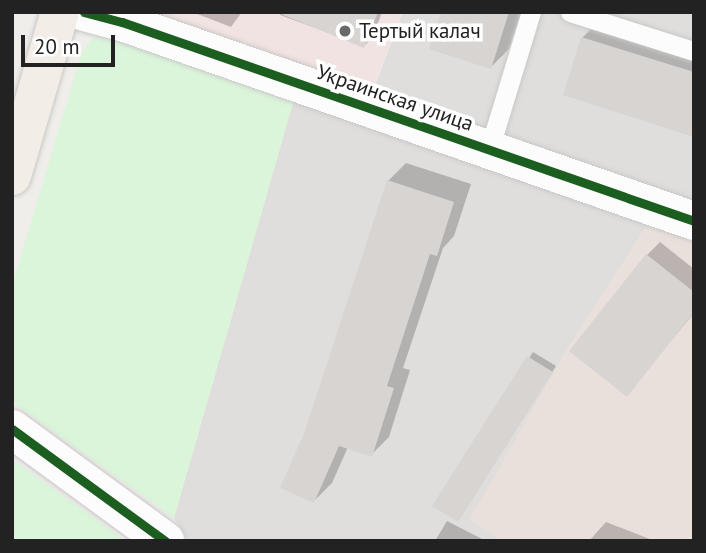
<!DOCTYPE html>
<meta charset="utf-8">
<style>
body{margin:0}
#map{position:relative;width:706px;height:553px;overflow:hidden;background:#f0eeeb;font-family:"PT Sans",sans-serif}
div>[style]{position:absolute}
.residential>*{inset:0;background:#dfdedc}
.commercial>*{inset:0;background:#f1e3e1}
.military>*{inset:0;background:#eae0db}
.park>*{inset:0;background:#daf5da}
.shadow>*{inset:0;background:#0003}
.building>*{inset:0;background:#d7d4d2}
.roads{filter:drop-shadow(0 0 2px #c9c8c7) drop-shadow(0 0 2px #c9c8c7)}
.service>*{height:19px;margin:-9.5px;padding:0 9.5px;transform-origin:9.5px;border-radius:9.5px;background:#fdfcfc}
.minor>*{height:38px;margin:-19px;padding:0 19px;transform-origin:19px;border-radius:19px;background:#fdfcfc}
.primary>*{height:38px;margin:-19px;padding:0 19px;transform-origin:19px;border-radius:19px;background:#f3ede7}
.cycleway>*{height:9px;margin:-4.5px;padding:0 4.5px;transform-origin:4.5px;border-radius:4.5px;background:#1b5e20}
.dots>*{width:19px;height:19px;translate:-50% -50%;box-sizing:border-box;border:4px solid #fff;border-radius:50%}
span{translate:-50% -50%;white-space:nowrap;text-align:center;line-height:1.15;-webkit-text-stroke:7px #fff;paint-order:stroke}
.poi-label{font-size:21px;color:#222}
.left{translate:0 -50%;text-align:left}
.street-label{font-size:21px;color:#222}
.frame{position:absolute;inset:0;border:14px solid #222;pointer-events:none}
.scale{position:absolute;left:21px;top:35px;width:94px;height:32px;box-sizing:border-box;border:4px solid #222;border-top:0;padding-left:9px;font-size:21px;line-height:24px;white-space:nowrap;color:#222;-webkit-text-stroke:5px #fff;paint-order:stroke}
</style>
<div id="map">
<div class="residential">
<i style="clip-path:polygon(403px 12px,694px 12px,694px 205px,372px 93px)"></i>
<i style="clip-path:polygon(294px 99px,650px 221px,567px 350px,471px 519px,503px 541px,187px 541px,174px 518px)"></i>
</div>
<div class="commercial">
<i style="clip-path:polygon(139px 12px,403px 12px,371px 93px)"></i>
</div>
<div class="military">
<i style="clip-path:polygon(650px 221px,694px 236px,694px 541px,503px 541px,470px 519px,567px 350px)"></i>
</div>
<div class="park">
<i style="clip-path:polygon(109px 34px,294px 99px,174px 518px,12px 402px,12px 285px,82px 52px,93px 38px)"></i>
<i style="clip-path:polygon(12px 459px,126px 541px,12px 541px)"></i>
</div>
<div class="shadow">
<i style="clip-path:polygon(192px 12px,242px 12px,231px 27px)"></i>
<i style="clip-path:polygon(281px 12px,382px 12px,373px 37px,364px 46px,280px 15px)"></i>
<i style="clip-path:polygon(443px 12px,521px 12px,509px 49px,491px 67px)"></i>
<i style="clip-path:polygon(601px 19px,694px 48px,694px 135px,565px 94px,583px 37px)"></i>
<i style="clip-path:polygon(406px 163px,471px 184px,454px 236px,443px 248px,403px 368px,410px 370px,389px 437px,371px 455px,348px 447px,332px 483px,314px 501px,307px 432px,388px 181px)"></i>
<i style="clip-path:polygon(660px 242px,694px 269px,694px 313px,627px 394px,647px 255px)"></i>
<i style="clip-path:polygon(533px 352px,556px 366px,462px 515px,434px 505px)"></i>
<i style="clip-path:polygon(447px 521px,486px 541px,435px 541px)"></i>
<i style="clip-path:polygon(606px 522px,655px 541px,589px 541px)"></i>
</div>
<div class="building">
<i style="clip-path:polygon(276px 12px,378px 12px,364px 48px)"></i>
<i style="clip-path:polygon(441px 12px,509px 12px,491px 69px,429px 49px)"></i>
<i style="clip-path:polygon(581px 37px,694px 72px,694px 137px,563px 95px)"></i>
<i style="clip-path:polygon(387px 180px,454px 202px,437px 256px,430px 254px,387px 386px,394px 388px,372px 457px,339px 446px,314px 503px,280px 488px,305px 431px)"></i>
<i style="clip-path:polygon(646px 254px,694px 292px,694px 312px,627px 397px,569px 351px)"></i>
<i style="clip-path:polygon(527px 356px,553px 372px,458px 522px,432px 506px)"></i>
</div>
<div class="roads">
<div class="service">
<i style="left:570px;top:12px;width:130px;rotate:17.5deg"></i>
<i style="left:489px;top:150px;width:144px;rotate:-73.1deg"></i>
</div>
<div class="minor">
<i style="left:84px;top:12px;width:39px;rotate:15deg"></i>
<i style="left:122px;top:22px;width:606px;rotate:19.18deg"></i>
<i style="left:12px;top:429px;width:190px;rotate:36.2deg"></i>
</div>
<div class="primary">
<i style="left:12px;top:176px;width:171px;rotate:-73.7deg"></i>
</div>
</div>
<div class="cycleway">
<i style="left:84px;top:12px;width:39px;rotate:15deg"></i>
<i style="left:122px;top:22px;width:606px;rotate:19.18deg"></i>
<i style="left:12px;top:429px;width:190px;rotate:36.2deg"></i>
</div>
<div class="dots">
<i style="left:345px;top:31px;background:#6a6968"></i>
</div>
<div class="poi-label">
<span class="left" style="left:359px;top:31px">Тертый калач</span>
</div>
<div class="street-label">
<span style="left:395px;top:98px;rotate:19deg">Украинская улица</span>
</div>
<div class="frame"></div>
<div class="scale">20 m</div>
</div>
